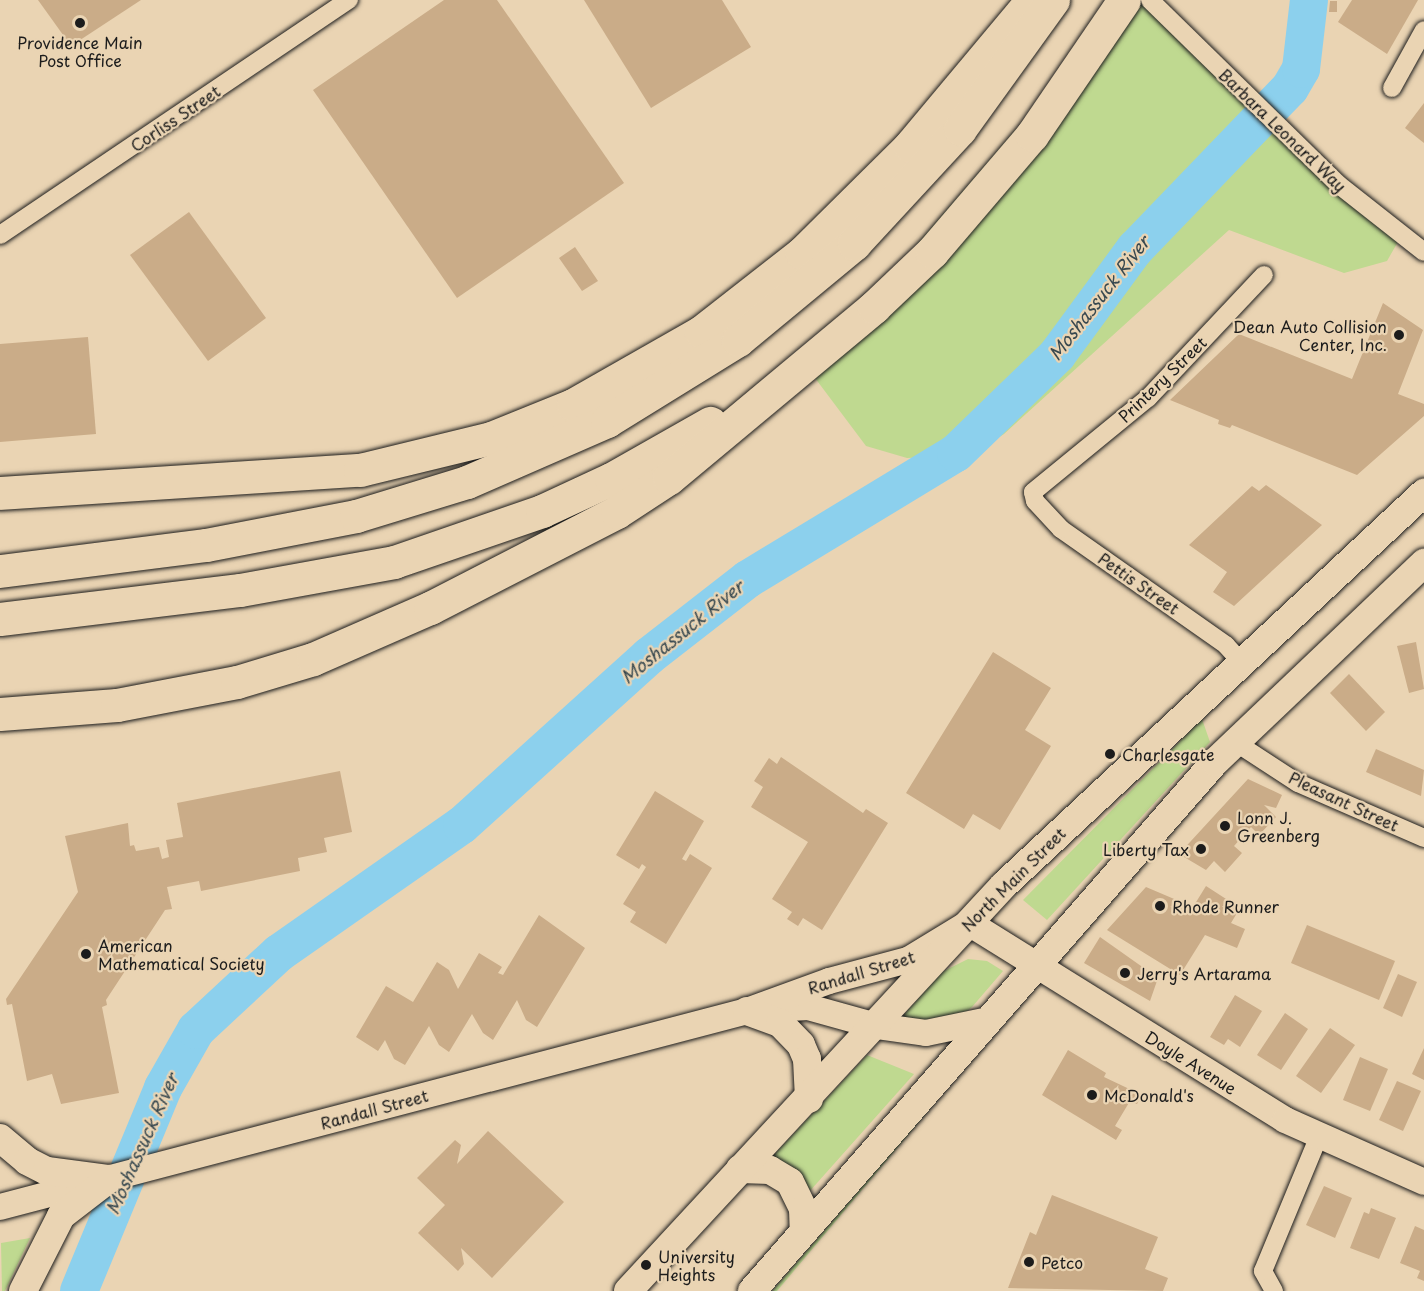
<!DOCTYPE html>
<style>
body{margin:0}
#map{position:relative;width:1424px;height:1291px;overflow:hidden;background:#ead4b3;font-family:"Playpen Sans",sans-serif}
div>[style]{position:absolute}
.green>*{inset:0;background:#bfd990}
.river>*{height:38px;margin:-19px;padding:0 19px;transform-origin:19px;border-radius:19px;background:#8cd0ed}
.building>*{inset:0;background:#caac88}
.roads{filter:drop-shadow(0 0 2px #1c1c1c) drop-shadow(0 0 2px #1c1c1c)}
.street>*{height:18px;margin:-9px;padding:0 9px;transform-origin:9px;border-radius:9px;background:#ead4b3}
.secondary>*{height:26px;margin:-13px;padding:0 13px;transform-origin:13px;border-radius:13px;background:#ead4b3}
.primary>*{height:28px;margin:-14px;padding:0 14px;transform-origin:14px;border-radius:14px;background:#ead4b3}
.highway>*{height:33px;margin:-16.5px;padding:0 16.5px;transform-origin:16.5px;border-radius:16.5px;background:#ead4b3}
.dots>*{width:16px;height:16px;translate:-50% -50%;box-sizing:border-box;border:3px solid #ead4b3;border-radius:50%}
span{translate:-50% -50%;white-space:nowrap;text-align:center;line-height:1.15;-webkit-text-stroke:4.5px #ead4b3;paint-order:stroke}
.poi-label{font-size:16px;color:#1c1c1c}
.right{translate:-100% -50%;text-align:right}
.left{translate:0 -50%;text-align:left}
.street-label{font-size:16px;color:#1c1c1c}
.water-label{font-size:18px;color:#384950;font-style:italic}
</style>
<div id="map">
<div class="green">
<i style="clip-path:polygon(1127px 0,1144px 0,1399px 240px,1387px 261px,1344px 273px,1229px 230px,1004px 434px,969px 456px,907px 458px,866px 446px,809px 370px)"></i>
<i style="clip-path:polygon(1202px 719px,1210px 742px,1047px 920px,1023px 900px)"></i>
<i style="clip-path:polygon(968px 959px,987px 961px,1003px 971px,972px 1007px,965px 1013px,918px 1023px,901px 1018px,942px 972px)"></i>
<i style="clip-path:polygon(867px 1055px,914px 1074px,809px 1192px,771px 1158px)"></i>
<i style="clip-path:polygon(941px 1096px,777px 1291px,772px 1291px)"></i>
<i style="clip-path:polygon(30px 1238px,5px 1291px,2px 1291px,1px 1243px)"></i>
</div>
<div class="river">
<i style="left:79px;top:1291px;width:220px;rotate:-67.5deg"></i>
<i style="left:163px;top:1088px;width:67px;rotate:-60.4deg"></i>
<i style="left:196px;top:1030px;width:113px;rotate:-42.9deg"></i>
<i style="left:279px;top:953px;width:223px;rotate:-35deg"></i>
<i style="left:462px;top:825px;width:252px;rotate:-42.1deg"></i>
<i style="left:649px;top:656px;width:125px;rotate:-37.9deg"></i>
<i style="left:748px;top:579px;width:243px;rotate:-31.2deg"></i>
<i style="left:956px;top:453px;width:141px;rotate:-44.1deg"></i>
<i style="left:1057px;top:355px;width:132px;rotate:-53.7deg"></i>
<i style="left:1135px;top:249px;width:223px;rotate:-46.1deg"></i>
<i style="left:1290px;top:88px;width:22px;rotate:-60deg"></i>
<i style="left:1301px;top:69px;width:69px;rotate:-83.4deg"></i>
</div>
<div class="building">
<i style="clip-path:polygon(38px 0,141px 0,71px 46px)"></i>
<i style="clip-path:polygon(444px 0,497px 0,624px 183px,457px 298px,313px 90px)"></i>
<i style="clip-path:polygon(584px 0,722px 0,751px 47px,651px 108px)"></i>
<i style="clip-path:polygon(1352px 0,1418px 0,1387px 54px,1338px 22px)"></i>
<i style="clip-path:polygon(1330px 1px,1337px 1px,1337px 12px,1329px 12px)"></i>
<i style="clip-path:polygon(1424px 103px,1424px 143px,1405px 128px)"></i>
<i style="clip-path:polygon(189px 212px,266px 318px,208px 361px,130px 255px)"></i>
<i style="clip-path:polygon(575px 247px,598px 281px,582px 291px,559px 258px)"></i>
<i style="clip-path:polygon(1383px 303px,1423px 330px,1398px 394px,1424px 404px,1424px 416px,1357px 475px,1232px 425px,1230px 428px,1218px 424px,1219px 420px,1170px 400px,1239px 334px,1352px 379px)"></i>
<i style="clip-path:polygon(88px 337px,96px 434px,0 442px,0 344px)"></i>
<i style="clip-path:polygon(1266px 485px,1322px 525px,1234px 606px,1213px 592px,1227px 572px,1189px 545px,1252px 486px,1259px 491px)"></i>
<i style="clip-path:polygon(1416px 642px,1424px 689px,1409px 693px,1397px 646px)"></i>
<i style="clip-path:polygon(993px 652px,1051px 688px,1025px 730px,1051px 746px,1000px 830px,973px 814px,964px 829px,906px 793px)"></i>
<i style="clip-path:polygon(1349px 674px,1385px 712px,1366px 731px,1330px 693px)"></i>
<i style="clip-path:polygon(1376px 749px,1424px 770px,1421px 796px,1366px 772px)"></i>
<i style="clip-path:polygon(781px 757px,863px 813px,866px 809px,888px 823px,822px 930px,803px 918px,798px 926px,787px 919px,792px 912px,772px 899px,808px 842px,751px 807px,763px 787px,754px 781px,769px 758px,777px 764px)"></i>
<i style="clip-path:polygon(340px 771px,352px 832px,324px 838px,327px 852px,298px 858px,300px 871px,201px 891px,199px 881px,167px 887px,172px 909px,165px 910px,106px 1000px,107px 1005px,102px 1007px,119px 1093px,61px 1104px,52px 1074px,27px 1081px,12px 1004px,7px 1005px,6px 999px,78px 892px,65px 836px,128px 823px,130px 846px,134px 845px,136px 851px,159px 847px,162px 859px,169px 857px,166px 840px,183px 837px,177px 803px)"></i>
<i style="clip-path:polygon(1248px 779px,1282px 795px,1276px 808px,1264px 805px,1276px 817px,1259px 835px,1251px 827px,1234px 846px,1242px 853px,1225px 872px,1214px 861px,1206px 870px,1179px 854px)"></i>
<i style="clip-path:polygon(655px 791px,704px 821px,682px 859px,686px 861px,690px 854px,712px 868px,666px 944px,630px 922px,636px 912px,623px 904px,646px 867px,642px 864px,639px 869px,616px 855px)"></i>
<i style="clip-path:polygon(1206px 886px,1240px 908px,1231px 923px,1245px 929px,1237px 948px,1205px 935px,1180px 975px,1107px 930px,1146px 887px,1193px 907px)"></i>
<i style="clip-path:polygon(539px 915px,585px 948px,537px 1027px,526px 1020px,517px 1000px,493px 1040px,483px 1033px,472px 1014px,449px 1052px,439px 1045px,429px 1026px,405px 1065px,394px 1059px,385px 1040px,378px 1051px,356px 1037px,386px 986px,413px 1002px,437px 962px,449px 970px,458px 989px,479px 953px,502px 967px,498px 973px,503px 975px)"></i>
<i style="clip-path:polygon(1307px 925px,1395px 961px,1379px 1000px,1291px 963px)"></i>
<i style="clip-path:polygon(1100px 937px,1158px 978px,1150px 1001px,1084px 963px)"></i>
<i style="clip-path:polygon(1398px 974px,1417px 982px,1402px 1017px,1383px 1008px)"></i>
<i style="clip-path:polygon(1235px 995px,1262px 1011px,1240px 1047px,1228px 1039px,1224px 1045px,1210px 1037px)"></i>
<i style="clip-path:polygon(1285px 1013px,1308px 1029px,1281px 1070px,1257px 1055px)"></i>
<i style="clip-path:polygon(1330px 1028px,1355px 1045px,1321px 1093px,1296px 1076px)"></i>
<i style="clip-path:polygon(1424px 1048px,1424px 1080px,1412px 1074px)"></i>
<i style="clip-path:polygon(1068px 1050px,1106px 1073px,1104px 1077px,1142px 1095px,1137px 1104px,1130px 1101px,1115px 1126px,1122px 1130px,1116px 1140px,1042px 1095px)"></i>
<i style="clip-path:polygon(1360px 1057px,1388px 1069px,1370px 1111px,1343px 1100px)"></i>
<i style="clip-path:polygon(1397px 1081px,1421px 1091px,1403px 1131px,1379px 1120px)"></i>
<i style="clip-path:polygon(488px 1131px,564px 1202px,492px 1278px,461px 1248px,464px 1264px,458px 1271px,418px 1233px,445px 1205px,417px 1178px,455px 1140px,461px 1145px,457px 1164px)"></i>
<i style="clip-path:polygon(1324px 1186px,1352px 1198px,1335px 1238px,1306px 1225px)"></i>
<i style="clip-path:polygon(1052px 1195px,1158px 1237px,1145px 1269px,1168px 1278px,1163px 1291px,1008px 1288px,1030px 1232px,1036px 1235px)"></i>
<i style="clip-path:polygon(1371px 1208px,1396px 1218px,1379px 1259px,1350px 1248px,1364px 1212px,1369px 1214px)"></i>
<i style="clip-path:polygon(1415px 1226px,1424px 1230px,1424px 1281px,1417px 1278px,1420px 1271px,1400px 1263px)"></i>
</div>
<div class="roads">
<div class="street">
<i style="left:1150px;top:0;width:264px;rotate:44.4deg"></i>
<i style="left:1339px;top:185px;width:108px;rotate:38.2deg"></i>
<i style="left:1392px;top:88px;width:66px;rotate:-61.1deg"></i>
<i style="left:0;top:235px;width:421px;rotate:-34deg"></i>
<i style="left:1243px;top:664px;width:25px;rotate:-132deg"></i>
<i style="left:1226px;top:645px;width:202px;rotate:-144.9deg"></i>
<i style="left:1061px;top:529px;width:38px;rotate:-133deg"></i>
<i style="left:1035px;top:501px;width:9px;rotate:-103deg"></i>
<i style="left:1033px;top:492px;width:149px;rotate:-39.3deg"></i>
<i style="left:1148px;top:398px;width:169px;rotate:-46.7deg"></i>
<i style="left:1235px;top:742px;width:75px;rotate:33.1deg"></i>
<i style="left:1298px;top:783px;width:137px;rotate:23.6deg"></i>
<i style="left:1274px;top:1291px;width:23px;rotate:-119deg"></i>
<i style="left:1263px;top:1271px;width:144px;rotate:-67.5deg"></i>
</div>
<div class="secondary">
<i style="left:772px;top:1009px;width:36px;rotate:-3deg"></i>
<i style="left:808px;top:1007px;width:71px;rotate:15.6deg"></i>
<i style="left:876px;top:1026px;width:50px;rotate:8deg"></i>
<i style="left:926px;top:1033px;width:63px;rotate:-11.8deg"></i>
<i style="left:0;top:1207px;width:772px;rotate:-14.7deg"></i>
<i style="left:747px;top:1011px;width:87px;rotate:-20.1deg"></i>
<i style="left:829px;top:981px;width:82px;rotate:-14.9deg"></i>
<i style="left:908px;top:960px;width:71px;rotate:-31.2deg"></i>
<i style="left:969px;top:923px;width:372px;rotate:31.9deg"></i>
<i style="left:1285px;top:1120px;width:152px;rotate:24deg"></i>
</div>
<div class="primary">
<i style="left:747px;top:1011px;width:35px;rotate:20deg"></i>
<i style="left:780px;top:1023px;width:30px;rotate:46deg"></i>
<i style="left:801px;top:1045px;width:15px;rotate:67deg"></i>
<i style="left:807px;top:1059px;width:40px;rotate:87.1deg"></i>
<i style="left:0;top:1138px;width:35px;rotate:40deg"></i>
<i style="left:27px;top:1161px;width:22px;rotate:27deg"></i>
<i style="left:47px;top:1171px;width:63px;rotate:7.4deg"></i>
<i style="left:740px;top:1169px;width:30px;rotate:2deg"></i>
<i style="left:770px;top:1170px;width:23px;rotate:31deg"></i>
<i style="left:790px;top:1182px;width:30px;rotate:64deg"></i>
<i style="left:803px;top:1209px;width:23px;rotate:88deg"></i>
<i style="left:23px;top:1291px;width:84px;rotate:-63.1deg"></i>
<i style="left:61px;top:1216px;width:61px;rotate:-37.6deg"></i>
<i style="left:628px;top:1291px;width:553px;rotate:-47.2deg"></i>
<i style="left:1004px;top:885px;width:575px;rotate:-43.03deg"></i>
<i style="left:752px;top:1291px;width:703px;rotate:-48.81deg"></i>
<i style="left:1215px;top:762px;width:289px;rotate:-43.6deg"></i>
</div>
<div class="highway">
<i style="left:0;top:493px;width:361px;rotate:-3.7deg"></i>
<i style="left:360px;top:470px;width:135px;rotate:-13.7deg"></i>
<i style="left:491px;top:438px;width:88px;rotate:-21.9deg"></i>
<i style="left:573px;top:405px;width:147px;rotate:-29.7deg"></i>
<i style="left:701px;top:332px;width:128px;rotate:-38deg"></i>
<i style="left:802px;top:253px;width:152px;rotate:-44.7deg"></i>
<i style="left:910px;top:146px;width:190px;rotate:-50.1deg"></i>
<i style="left:0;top:571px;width:208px;rotate:-7.2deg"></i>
<i style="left:206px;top:545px;width:153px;rotate:-10.9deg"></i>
<i style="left:356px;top:516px;width:116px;rotate:-17deg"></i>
<i style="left:467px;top:482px;width:153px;rotate:-23.5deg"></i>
<i style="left:607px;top:421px;width:154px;rotate:-31.7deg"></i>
<i style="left:738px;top:340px;width:151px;rotate:-39.6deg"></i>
<i style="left:854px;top:244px;width:156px;rotate:-47.3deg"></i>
<i style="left:960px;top:129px;width:159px;rotate:-54.2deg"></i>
<i style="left:0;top:619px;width:242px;rotate:-6.9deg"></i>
<i style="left:240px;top:590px;width:157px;rotate:-10.3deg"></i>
<i style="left:394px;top:562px;width:157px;rotate:-19deg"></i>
<i style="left:542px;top:511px;width:76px;rotate:-24.9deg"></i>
<i style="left:611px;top:479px;width:114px;rotate:-29.5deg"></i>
<i style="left:0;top:714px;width:117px;rotate:-4.4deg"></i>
<i style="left:117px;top:705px;width:122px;rotate:-10.9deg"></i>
<i style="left:237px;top:682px;width:79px;rotate:-16.8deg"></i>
<i style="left:313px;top:659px;width:128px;rotate:-23.6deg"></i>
<i style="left:430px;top:608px;width:210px;rotate:-27.2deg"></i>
<i style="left:617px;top:512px;width:62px;rotate:-33.2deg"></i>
<i style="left:669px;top:478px;width:267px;rotate:-39.8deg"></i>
<i style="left:874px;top:307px;width:80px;rotate:-43.5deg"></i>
<i style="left:932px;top:252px;width:154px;rotate:-49.5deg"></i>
<i style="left:1032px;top:135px;width:163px;rotate:-55.7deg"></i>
</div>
</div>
<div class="dots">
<i style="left:80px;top:23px;background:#1c1c1c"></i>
<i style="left:1399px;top:335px;background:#1c1c1c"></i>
<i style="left:1110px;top:754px;background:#1c1c1c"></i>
<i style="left:1225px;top:826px;background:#1c1c1c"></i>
<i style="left:1201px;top:849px;background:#1c1c1c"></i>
<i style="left:1160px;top:906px;background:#1c1c1c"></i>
<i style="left:86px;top:954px;background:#1c1c1c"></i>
<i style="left:1125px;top:973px;background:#1c1c1c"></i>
<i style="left:1092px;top:1095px;background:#1c1c1c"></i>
<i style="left:1029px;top:1262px;background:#1c1c1c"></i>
<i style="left:646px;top:1265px;background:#1c1c1c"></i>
</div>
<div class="poi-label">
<span style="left:80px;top:51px">Providence Main<br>Post Office</span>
<span class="right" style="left:1387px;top:335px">Dean Auto Collision<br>Center, Inc.</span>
<span class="left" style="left:1122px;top:754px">Charlesgate</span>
<span class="left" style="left:1237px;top:826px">Lonn J.<br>Greenberg</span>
<span class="right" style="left:1189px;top:849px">Liberty Tax</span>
<span class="left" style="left:1172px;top:906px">Rhode Runner</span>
<span class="left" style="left:98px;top:954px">American<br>Mathematical Society</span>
<span class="left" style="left:1137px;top:973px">Jerry's Artarama</span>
<span class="left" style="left:1104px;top:1095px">McDonald's</span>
<span class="left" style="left:658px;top:1265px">University<br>Heights</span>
<span class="left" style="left:1041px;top:1262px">Petco</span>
</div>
<div class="street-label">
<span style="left:175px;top:118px;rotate:-34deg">Corliss Street</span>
<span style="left:1283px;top:130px;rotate:44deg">Barbara Leonard Way</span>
<span style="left:1162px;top:379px;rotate:-44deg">Printery Street</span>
<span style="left:1139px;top:583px;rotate:35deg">Pettis Street</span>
<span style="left:1344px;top:801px;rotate:25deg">Pleasant Street</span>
<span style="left:1013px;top:879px;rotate:-45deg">North Main Street</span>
<span style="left:861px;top:972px;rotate:-17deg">Randall Street</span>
<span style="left:1191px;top:1062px;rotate:32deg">Doyle Avenue</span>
<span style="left:374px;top:1109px;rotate:-15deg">Randall Street</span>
</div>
<div class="water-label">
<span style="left:1099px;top:298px;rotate:-52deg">Moshassuck River</span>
<span style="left:682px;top:632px;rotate:-39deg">Moshassuck River</span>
<span style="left:142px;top:1144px;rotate:-66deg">Moshassuck River</span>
</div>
</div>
